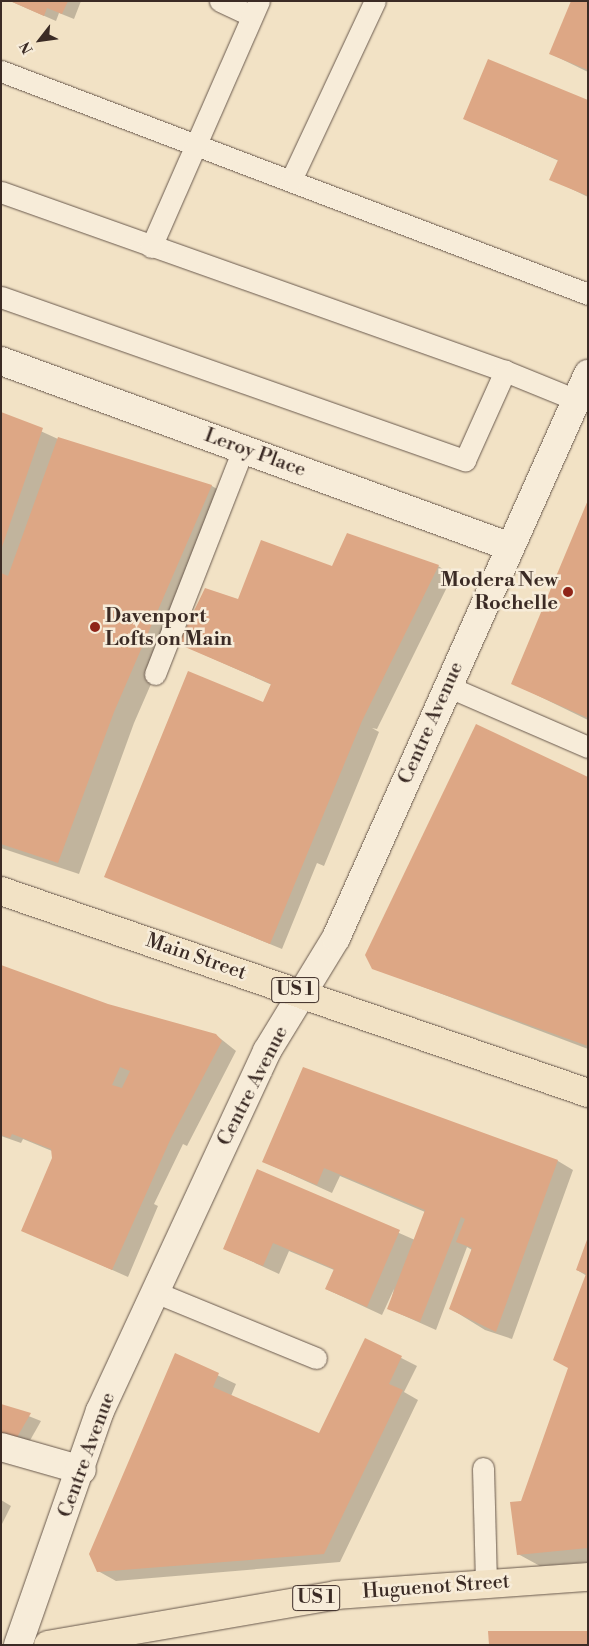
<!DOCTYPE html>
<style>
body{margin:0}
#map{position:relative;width:589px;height:1646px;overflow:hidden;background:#f2e2c5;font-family:"Libre Bodoni",serif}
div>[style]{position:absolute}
.shadow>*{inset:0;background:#0003}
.building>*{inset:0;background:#dda785}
.roads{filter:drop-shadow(0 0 1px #69594d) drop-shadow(0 0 1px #69594d)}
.service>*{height:21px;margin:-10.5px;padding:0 10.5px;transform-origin:10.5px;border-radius:10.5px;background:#f7ecd9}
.minor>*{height:28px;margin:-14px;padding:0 14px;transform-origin:14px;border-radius:14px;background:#f7ecd9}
.tertiary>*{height:28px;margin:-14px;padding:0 14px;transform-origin:14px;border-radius:14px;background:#f7ecd9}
.primary>*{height:28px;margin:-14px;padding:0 14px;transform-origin:14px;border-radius:14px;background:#f2e2c5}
.dots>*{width:14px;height:14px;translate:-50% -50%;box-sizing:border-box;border:2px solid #f7ecd9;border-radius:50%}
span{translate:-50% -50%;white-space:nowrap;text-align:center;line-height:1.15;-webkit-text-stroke:5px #f7ecd9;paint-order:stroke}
.shield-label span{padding:1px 4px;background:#f7ecd9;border:1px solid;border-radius:4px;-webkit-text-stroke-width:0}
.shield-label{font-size:19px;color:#3b2b25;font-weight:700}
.street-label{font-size:20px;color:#3b2b25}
.poi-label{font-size:20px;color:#3b2b25;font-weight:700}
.right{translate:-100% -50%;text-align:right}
.left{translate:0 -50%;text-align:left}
.frame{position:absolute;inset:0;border:2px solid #3b2b25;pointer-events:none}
.north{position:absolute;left:15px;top:15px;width:50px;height:50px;-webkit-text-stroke:4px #f7ecd9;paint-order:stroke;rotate:240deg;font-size:14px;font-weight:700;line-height:20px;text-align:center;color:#3b2b25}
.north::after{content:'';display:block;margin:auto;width:18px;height:22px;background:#3b2b25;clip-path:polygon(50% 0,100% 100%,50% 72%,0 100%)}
</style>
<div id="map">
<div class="shadow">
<i style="clip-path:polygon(10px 1px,81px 1px,74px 19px,59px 13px,56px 21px)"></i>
<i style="clip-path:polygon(588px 1px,588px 72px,551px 54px)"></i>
<i style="clip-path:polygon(588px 102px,588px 197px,551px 179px,559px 161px,465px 119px)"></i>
<i style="clip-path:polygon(1px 413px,58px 439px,212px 486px,232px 498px,134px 723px,79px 874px,1px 848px)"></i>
<i style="clip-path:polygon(588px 503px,588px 720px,512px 683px)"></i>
<i style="clip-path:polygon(438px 566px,453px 575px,377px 729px,372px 728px,379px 732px,324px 866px,317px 863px,282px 949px,106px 876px,264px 703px,272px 685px,180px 644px,239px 601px,331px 567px)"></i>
<i style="clip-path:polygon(588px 779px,588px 1049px,373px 968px)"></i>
<i style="clip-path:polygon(1px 966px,107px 1005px,216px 1035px,236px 1051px,187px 1146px,183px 1144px,154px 1204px,158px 1206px,128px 1277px,23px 1230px,53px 1158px,52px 1151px,23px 1139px,21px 1143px,1px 1136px)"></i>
<i style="clip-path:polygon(558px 1161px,573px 1170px,512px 1339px,485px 1330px,451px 1309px,472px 1250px,467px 1247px,436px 1330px,389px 1309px,394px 1289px,382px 1315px,326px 1289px,334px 1270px,289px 1251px,279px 1274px,225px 1249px,258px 1171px,415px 1240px,425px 1212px,340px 1176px,332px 1193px,264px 1162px)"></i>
<i style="clip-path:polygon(588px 1240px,588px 1562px,540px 1566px,518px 1554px,522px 1502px,570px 1368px,587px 1276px,577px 1270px)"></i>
<i style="clip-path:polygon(366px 1340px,417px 1366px,404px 1392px,418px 1400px,340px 1562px,116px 1581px,98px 1571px,175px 1355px,236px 1384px,231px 1396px,320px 1435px)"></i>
<i style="clip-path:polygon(1px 1405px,41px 1421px,28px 1444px,1px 1435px)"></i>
<i style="clip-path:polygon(1px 1500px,11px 1506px,1px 1526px)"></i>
</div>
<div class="building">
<i style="clip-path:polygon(10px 1px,68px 1px,62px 14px,47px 8px,44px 16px)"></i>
<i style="clip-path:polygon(571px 1px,588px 1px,588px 70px,549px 54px)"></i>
<i style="clip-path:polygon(488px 59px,588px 100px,588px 196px,549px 180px,558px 160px,463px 119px)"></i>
<i style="clip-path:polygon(1px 412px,43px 428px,2px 547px,1px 546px)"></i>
<i style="clip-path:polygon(58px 437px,212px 485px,114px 712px,58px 863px,1px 844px,1px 573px,8px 576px)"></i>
<i style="clip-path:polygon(588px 500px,588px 718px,511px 684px)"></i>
<i style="clip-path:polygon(347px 533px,439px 565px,362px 721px,270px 944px,104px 877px,188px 671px,263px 702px,271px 684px,178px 644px,205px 588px,238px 599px,261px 540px,332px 566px)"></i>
<i style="clip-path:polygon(476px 724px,588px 777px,588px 1046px,372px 969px,365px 955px)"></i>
<i style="clip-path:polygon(evenodd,1px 965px,108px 1004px,216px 1034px,222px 1041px,171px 1138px,112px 1270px,21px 1231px,52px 1158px,51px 1149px,12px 1134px,10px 1138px,1px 1135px,1px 965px,120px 1067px,130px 1071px,122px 1088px,112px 1085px,120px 1067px)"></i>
<i style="clip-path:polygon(303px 1067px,558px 1160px,496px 1332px,449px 1309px,472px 1248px,456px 1242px,465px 1219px,461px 1217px,420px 1322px,387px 1309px,425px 1210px,324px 1168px,317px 1185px,262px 1162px)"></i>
<i style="clip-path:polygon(257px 1169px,400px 1230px,367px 1307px,325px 1289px,334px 1269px,273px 1243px,263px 1266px,223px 1249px)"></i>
<i style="clip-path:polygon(588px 1237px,588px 1548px,517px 1555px,510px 1502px,521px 1501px,568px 1368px,553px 1360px,586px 1274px,576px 1270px)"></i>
<i style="clip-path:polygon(365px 1338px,402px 1356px,389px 1384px,403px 1390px,324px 1554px,97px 1572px,89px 1554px,175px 1353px,219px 1373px,213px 1387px,319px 1433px)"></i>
<i style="clip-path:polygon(1px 1404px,31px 1413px,16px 1439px,1px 1433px)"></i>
<i style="clip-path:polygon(488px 1631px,588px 1631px,588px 1645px,489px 1645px)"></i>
</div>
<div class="roads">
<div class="service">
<i style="left:220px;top:1px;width:35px;rotate:25deg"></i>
<i style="left:1px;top:71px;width:628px;rotate:20.8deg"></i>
<i style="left:291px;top:180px;width:198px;rotate:-64.9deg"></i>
<i style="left:1px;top:192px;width:535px;rotate:19.55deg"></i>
<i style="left:505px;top:371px;width:77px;rotate:22.2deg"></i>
<i style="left:151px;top:247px;width:269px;rotate:-66.3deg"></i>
<i style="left:1px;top:297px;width:492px;rotate:19.4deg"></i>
<i style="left:465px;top:460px;width:98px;rotate:-65.8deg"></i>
<i style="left:155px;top:674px;width:242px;rotate:-68.6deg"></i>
<i style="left:447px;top:686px;width:154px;rotate:23.4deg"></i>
<i style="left:155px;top:1292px;width:174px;rotate:22.3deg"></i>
<i style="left:483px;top:1468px;width:116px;rotate:88.5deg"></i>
</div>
<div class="minor">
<i style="left:1px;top:361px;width:540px;rotate:20.05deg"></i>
<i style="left:1px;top:1447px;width:84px;rotate:15.9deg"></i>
</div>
<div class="tertiary">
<i style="left:18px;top:1645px;width:248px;rotate:-70.7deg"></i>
<i style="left:100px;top:1411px;width:397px;rotate:-65.1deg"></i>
<i style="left:267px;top:1051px;width:132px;rotate:-58.6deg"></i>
<i style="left:336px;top:938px;width:618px;rotate:-65.92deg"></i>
</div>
<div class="primary">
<i style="left:1px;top:891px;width:621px;rotate:18.99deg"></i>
<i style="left:48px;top:1645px;width:292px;rotate:-9.8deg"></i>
<i style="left:336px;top:1595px;width:253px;rotate:-4.1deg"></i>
</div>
</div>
<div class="dots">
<i style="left:568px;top:592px;background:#8f2418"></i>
<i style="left:95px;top:627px;background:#8f2418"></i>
</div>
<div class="shield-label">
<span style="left:295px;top:990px">US 1</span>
<span style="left:316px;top:1598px">US 1</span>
</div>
<div class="street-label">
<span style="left:255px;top:453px;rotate:20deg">Leroy Place</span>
<span style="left:431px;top:723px;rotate:-66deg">Centre Avenue</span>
<span style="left:196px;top:957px;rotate:19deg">Main Street</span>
<span style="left:253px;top:1086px;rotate:-63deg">Centre Avenue</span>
<span style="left:87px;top:1455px;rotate:-70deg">Centre Avenue</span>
<span style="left:436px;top:1587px;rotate:-4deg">Huguenot Street</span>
</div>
<div class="poi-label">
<span class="right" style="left:558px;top:592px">Modera New<br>Rochelle</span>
<span class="left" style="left:105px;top:628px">Davenport<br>Lofts on Main</span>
</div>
<div class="frame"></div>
<div class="north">N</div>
</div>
